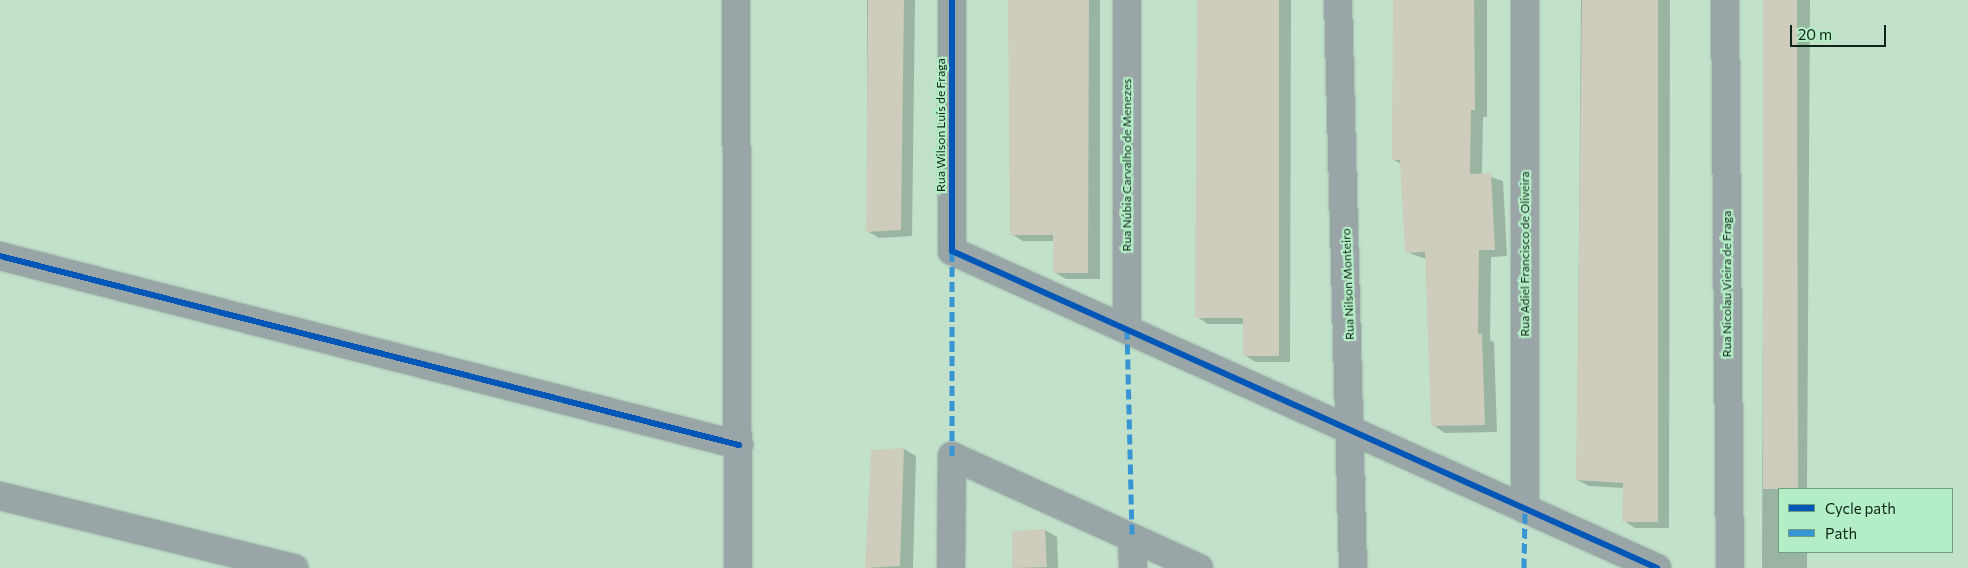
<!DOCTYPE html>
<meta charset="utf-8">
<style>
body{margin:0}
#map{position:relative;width:1968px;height:568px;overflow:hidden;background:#c1e1cb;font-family:Commissioner,sans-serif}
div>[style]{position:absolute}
.shadow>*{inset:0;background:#0003}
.building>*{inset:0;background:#cdccbd}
.roads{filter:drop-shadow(0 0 1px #a3bdab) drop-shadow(0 0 1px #a3bdab)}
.street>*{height:28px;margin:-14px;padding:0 14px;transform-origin:14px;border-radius:14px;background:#99a5a7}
.quiet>*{height:5px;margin-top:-2.5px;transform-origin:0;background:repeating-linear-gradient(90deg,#3895d4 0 10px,transparent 0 15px)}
.cycleway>*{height:6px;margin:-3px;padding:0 3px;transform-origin:3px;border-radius:3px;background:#0057b8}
span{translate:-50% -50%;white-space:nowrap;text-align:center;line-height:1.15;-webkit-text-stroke:4.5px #b4eec7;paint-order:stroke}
.street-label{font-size:12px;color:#0d2416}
.legend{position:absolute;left:1778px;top:488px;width:175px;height:65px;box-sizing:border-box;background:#b4eec7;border:1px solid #719d80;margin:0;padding:6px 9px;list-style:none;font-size:15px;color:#0d2416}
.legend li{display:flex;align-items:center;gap:10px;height:25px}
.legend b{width:25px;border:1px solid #719d80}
.scale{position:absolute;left:1790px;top:25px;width:96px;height:22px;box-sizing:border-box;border:2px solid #0d2416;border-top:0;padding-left:6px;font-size:15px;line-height:18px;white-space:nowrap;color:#0d2416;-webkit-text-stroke:4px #b4eec7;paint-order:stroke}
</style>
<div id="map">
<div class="shadow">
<i style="clip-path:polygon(867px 0,915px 0,912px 236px,879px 238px,867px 231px)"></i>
<i style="clip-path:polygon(1011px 0,1100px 0,1100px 279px,1066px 279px,1054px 272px,1054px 241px,1023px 241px,1011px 234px)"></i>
<i style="clip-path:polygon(1197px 0,1291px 0,1290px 362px,1256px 362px,1244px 355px,1244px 324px,1208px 324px,1197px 317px)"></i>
<i style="clip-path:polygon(1394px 0,1487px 0,1487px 117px,1483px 117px,1482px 174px,1503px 181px,1507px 256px,1491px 257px,1490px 340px,1494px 342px,1497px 432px,1445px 433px,1433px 425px,1426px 259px,1406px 252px,1401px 164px,1394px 160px)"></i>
<i style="clip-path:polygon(1581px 0,1670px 0,1669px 528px,1635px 528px,1624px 521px,1624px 488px,1589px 486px,1577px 480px)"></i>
<i style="clip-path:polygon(1764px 0,1810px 0,1807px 489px,1779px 489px,1779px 552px,1807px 552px,1807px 568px,1762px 568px)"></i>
<i style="clip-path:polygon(904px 449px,916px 456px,913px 568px,869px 568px,872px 451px)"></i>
<i style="clip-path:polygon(1045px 530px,1057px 537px,1058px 568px,1013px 568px,1013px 532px)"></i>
</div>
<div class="building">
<i style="clip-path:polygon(868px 0,904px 0,901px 230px,866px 232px)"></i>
<i style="clip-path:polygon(1008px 0,1089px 0,1088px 273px,1053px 273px,1053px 235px,1010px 235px)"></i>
<i style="clip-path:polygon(1197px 0,1279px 0,1279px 356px,1243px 356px,1243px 318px,1195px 318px)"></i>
<i style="clip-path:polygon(1393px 0,1474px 0,1475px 110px,1471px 110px,1470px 174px,1491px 173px,1495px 250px,1479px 250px,1478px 334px,1482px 334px,1485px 425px,1431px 426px,1425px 252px,1405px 253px,1400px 160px,1392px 160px)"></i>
<i style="clip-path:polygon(1582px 0,1658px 0,1658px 522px,1622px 522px,1623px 483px,1576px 480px)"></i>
<i style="clip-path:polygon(1763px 0,1797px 0,1798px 489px,1763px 489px)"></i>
<i style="clip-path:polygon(904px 448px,900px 566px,865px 568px,871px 450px)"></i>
<i style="clip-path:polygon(1045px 529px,1047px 567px,1012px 568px,1012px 531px)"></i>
</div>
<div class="roads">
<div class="street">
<i style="left:736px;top:0;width:568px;rotate:89.8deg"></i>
<i style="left:952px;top:0;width:251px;rotate:90deg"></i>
<i style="left:952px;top:251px;width:773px;rotate:24.21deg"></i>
<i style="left:1338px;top:0;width:568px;rotate:88.49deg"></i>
<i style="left:1725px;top:0;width:568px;rotate:89.5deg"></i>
<i style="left:0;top:256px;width:763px;rotate:14.35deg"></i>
<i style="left:1127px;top:329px;width:329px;rotate:-90deg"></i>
<i style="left:0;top:496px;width:303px;rotate:13.8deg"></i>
<i style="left:1525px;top:509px;width:509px;rotate:-90deg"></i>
<i style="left:1132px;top:538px;width:30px;rotate:88deg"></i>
<i style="left:951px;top:568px;width:112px;rotate:-89.5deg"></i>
<i style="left:952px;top:456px;width:271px;rotate:24.4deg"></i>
</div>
</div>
<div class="quiet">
<i style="left:1127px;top:329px;width:209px;rotate:88.6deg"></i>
<i style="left:952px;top:456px;width:205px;rotate:-90deg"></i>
<i style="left:1524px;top:568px;width:59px;rotate:-89deg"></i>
</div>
<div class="cycleway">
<i style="left:952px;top:0;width:251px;rotate:90deg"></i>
<i style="left:952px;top:251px;width:773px;rotate:24.21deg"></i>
<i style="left:0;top:256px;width:763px;rotate:14.35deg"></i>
</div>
<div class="street-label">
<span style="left:941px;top:125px;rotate:-90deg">Rua Wilson Luís de Fraga</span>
<span style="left:1127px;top:165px;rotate:-90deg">Rua Núbia Carvalho de Menezes</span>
<span style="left:1525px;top:254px;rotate:-90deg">Rua Adiel Francisco de Oliveira</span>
<span style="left:1348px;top:284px;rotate:-92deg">Rua Nilson Monteiro</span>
<span style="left:1727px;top:284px;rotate:-90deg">Rua Nicolau Vieira de Fraga</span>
</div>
<ul class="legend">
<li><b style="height:6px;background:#0057b8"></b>Cycle path</li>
<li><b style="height:6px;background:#3895d4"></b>Path</li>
</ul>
<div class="scale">20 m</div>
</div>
